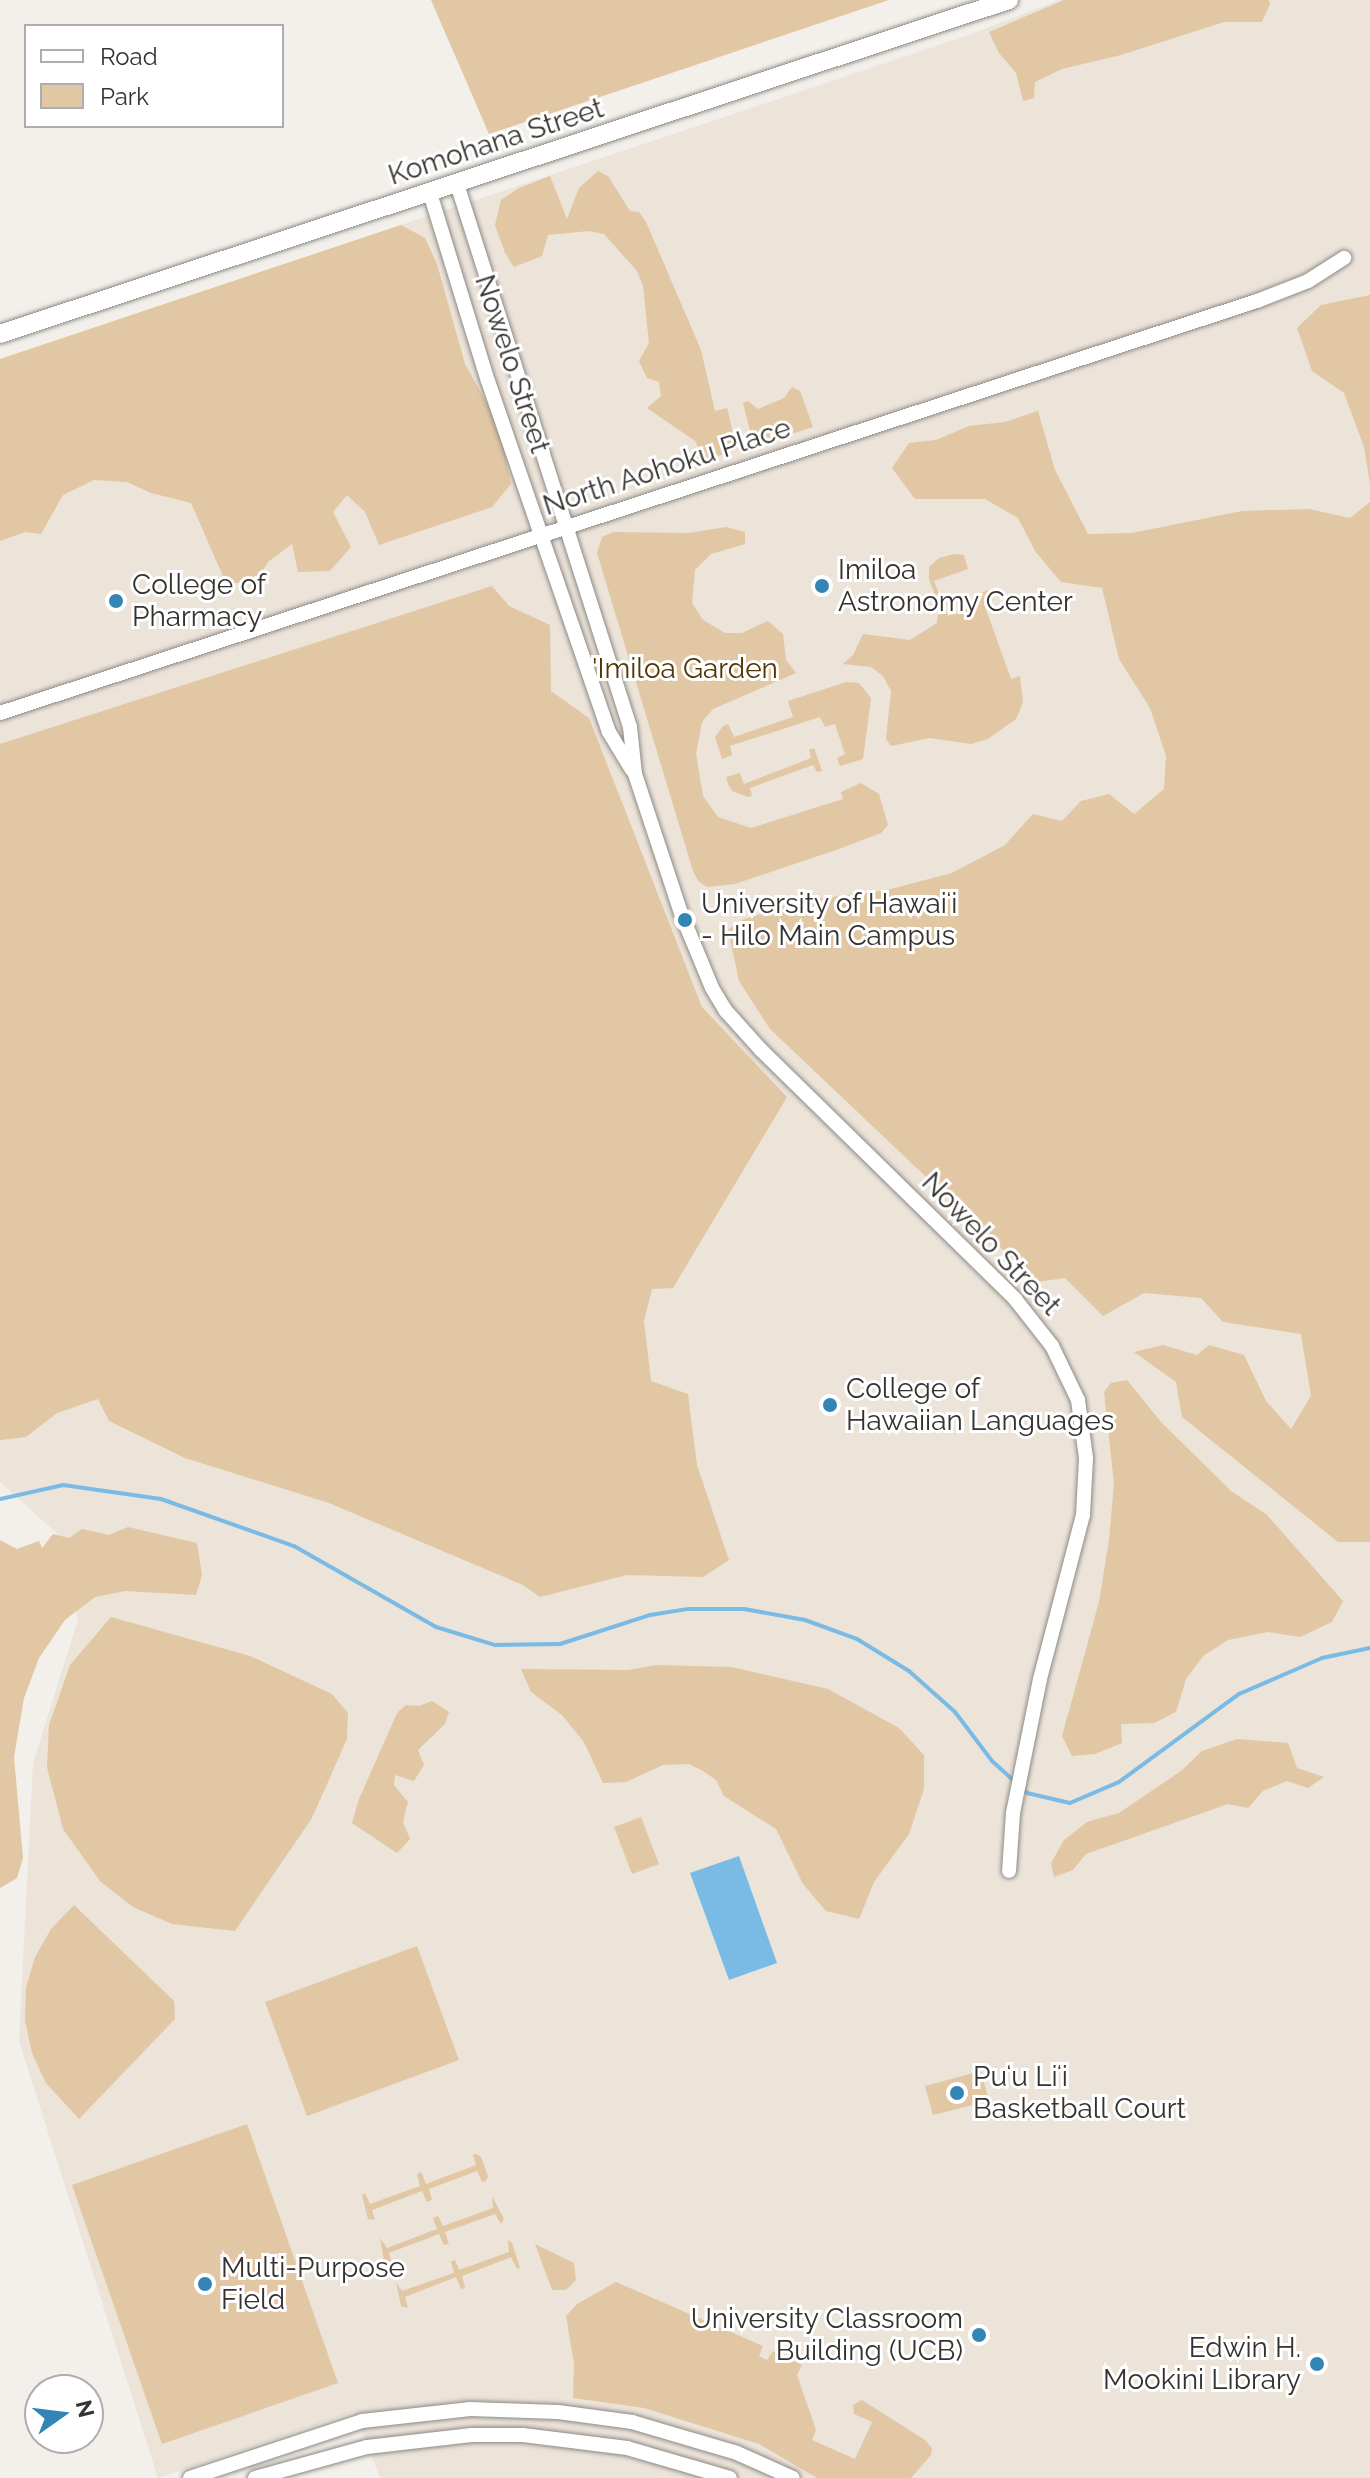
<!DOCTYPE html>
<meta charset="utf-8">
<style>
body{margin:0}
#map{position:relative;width:1370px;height:2478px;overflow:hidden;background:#f3efea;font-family:Raleway,sans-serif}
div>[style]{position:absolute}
.built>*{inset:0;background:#ece3d9}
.green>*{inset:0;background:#e1c7a3}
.water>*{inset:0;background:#7abbe6}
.stream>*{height:4px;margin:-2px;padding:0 2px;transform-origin:2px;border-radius:2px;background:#7abbe6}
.roads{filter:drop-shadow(0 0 2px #8d8a85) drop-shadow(0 0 2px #8d8a85)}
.minor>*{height:14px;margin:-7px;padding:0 7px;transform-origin:7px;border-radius:7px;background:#fff}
.major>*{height:18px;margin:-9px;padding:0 9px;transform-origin:9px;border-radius:9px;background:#fff}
.dots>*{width:22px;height:22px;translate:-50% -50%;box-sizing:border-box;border:4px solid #fff;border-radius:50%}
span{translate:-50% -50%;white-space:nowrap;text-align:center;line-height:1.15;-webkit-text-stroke:6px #fff;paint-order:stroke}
.street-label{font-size:28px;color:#343331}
.poi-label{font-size:28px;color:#343331}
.left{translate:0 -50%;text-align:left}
.right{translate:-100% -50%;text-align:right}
.park-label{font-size:28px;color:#523604}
.legend{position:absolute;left:24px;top:24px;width:260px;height:104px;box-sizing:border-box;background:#fff;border:2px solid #aeadad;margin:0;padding:10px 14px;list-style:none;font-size:24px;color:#343331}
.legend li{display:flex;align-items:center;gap:16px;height:40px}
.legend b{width:40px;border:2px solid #aeadad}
.north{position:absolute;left:24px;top:2374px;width:80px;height:80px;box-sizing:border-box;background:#fff;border:2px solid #aeadad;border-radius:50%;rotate:76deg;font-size:22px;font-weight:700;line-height:32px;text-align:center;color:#343331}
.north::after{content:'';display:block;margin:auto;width:28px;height:36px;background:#3285b5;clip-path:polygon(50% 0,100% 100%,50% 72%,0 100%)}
</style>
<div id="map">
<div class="built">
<i style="clip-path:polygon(1059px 0,1370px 0,1370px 2478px,380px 2478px,355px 2412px,158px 2478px,19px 2041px,33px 1763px,78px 1620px,60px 1536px,0 1482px,0 359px,972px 34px)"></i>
</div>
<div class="green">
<i style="clip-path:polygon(431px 0,889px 0,489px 134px)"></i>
<i style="clip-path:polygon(1064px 0,1269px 0,1270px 4px,1262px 22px,1224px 22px,1121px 55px,1062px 69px,1035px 82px,1034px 98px,1023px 101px,1016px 73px,999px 53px,989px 32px)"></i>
<i style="clip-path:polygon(598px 171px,608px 176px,630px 211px,639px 212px,646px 222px,701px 350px,715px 411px,727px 408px,737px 449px,696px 464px,694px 458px,699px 449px,695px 441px,647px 408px,661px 396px,659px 382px,647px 378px,639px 361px,649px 343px,643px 286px,637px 271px,604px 234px,589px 231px,548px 235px,542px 256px,514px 267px,505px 253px,495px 225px,501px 200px,519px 188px,550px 176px,567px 219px,579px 188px)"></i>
<i style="clip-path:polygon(401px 225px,425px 238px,437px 264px,465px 364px,499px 425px,511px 484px,492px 507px,379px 545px,365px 512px,347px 495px,333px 512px,351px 547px,330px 571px,298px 572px,292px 544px,268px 562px,255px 583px,226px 583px,191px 503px,151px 493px,127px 482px,94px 480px,63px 495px,41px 534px,25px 532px,0 541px,0 359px)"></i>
<i style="clip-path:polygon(1370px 295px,1370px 484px,1364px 447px,1344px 393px,1312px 371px,1297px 328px,1321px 305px)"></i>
<i style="clip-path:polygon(792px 387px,800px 391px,813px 427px,754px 446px,743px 403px,748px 401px,758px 409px,784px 398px)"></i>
<i style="clip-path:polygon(1038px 411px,1055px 470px,1088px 534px,1132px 533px,1242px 511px,1309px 509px,1350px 518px,1370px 502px,1370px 1542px,1338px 1542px,1252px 1473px,1182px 1417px,1176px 1382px,1134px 1352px,1163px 1345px,1197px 1355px,1209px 1345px,1244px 1355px,1266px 1401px,1291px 1429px,1311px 1396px,1301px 1334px,1223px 1322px,1201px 1298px,1144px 1293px,1103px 1316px,1065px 1278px,1037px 1282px,770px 1029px,739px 981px,728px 930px,742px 920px,799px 901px,887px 890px,952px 873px,1005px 845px,1033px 814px,1062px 821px,1081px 801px,1109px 794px,1134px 814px,1164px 789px,1166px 756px,1150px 708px,1119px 659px,1102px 588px,1061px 582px,1035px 551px,1018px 518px,985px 499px,915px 499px,892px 468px,909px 443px,936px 440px,969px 426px,1005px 422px)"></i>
<i style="clip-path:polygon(726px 527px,745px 532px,745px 544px,711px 554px,695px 570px,692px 603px,703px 620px,725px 633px,742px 633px,768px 621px,783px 634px,786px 660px,796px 673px,713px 709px,702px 722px,696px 754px,703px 796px,718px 817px,751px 828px,843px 799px,841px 792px,861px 783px,879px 794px,888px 825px,881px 833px,836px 850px,735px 884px,707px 887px,698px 881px,693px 871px,597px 553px,602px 537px,613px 532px,689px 533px)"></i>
<i style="clip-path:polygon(954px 554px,964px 555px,968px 569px,934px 581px,948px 616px,980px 604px,977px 594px,989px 590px,993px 600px,984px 604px,1011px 679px,1020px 676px,1023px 702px,1016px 719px,988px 739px,971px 744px,930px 738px,891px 746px,886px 739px,891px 691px,883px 676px,871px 667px,843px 664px,853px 655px,863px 634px,910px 640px,937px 623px,939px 605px,929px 579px,929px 567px,939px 558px)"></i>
<i style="clip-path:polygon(492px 586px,509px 606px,550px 625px,551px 691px,589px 718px,702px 1007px,787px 1097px,673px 1288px,652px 1289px,644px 1321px,651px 1381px,688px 1394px,697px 1465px,729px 1560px,703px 1577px,627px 1575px,540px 1597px,523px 1585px,329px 1503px,185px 1458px,109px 1421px,98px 1399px,57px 1413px,26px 1437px,0 1440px,0 744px)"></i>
<i style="clip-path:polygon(846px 682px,859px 683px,871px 698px,863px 759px,840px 766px,837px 758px,845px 754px,835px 724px,825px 727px,820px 717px,730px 746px,732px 755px,722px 759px,715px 737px,723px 726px,728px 724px,734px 737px,793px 717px,788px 701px)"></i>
<i style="clip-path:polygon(814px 748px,822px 771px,817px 772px,813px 765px,750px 788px,752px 796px,748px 797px,732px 791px,728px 784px,726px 777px,740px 773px,744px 784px,811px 758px,809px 750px)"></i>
<i style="clip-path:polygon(1127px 1380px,1161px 1422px,1231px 1491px,1267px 1515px,1343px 1601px,1332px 1622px,1300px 1637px,1268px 1632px,1228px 1640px,1203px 1656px,1186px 1679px,1176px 1712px,1154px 1723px,1121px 1724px,1122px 1743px,1095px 1754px,1072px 1756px,1062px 1736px,1099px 1602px,1109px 1540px,1114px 1484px,1104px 1392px,1111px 1383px)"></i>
<i style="clip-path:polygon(128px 1527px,197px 1543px,202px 1575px,196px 1595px,125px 1591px,95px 1597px,65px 1620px,39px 1658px,24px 1698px,14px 1757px,23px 1858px,17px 1878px,0 1888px,0 1540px,17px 1549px,39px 1541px,42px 1548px,53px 1534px,69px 1538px,82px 1529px,109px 1535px)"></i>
<i style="clip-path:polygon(111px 1617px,250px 1656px,332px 1694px,348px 1713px,347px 1739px,312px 1818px,235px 1931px,172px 1924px,133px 1907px,100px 1881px,63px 1829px,47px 1767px,49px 1725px,70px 1665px)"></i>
<i style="clip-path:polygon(656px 1665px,731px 1667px,828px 1689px,899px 1728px,924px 1755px,924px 1789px,909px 1834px,874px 1882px,859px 1919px,826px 1911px,803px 1884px,776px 1829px,724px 1796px,716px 1780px,703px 1771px,689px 1764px,663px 1765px,626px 1782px,603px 1783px,584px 1742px,562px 1715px,531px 1692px,521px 1669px,628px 1670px)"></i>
<i style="clip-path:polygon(432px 1701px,449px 1712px,445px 1724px,418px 1750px,424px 1765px,414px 1781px,395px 1775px,394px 1785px,408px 1802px,403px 1822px,410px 1839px,397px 1853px,352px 1823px,359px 1799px,397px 1713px,406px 1705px,419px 1706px)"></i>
<i style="clip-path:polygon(1237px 1739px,1288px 1743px,1297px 1768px,1324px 1777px,1308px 1788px,1287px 1781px,1263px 1791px,1248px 1808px,1228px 1804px,1086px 1854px,1073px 1870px,1054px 1877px,1051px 1863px,1064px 1840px,1087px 1822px,1119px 1813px,1181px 1771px,1202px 1751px)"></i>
<i style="clip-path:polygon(641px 1817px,659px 1864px,632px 1874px,614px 1827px)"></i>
<i style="clip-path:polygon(74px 1905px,174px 2001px,175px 2019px,79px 2119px,46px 2083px,32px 2053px,25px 2021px,26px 1988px,35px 1957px,51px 1929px)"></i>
<i style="clip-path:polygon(417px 1946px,459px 2060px,307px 2116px,265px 2002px)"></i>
<i style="clip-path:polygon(981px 2071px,989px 2101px,933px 2115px,925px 2086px)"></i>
<i style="clip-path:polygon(247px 2124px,338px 2383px,162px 2444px,72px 2185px)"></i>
<i style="clip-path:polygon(476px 2154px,481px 2157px,488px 2176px,486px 2181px,482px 2182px,477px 2171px,429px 2189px,432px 2200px,427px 2202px,422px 2191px,372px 2210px,375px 2220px,368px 2219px,362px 2195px,365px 2193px,370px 2204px,420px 2186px,417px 2174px,421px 2172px,426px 2184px,476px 2165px,473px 2155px)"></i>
<i style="clip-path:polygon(492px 2196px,504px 2219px,501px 2224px,495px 2214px,445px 2232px,449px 2244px,444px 2245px,439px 2234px,389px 2253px,392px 2263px,384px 2261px,380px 2238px,387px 2248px,437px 2229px,433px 2218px,438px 2216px,443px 2226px,493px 2208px)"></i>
<i style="clip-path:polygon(508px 2240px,512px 2243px,520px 2268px,517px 2269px,511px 2257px,462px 2276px,465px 2288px,461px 2289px,456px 2277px,405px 2297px,408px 2308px,401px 2306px,396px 2282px,402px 2291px,454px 2273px,451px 2262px,455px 2260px,459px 2270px,509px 2252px)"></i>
<i style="clip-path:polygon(535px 2244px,574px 2263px,576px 2280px,566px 2290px,552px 2290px)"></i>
<i style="clip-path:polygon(616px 2282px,763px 2346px,759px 2356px,767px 2360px,773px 2351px,802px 2365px,797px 2375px,816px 2430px,812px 2440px,855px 2459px,872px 2422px,854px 2414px,853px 2405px,862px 2400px,925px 2440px,932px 2448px,931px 2455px,911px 2478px,817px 2478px,759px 2444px,644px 2408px,573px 2398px,574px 2364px,566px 2316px,577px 2304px)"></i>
</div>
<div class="water">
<i style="clip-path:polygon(739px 1856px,777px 1963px,729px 1980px,690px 1873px)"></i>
</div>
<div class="stream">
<i style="left:0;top:1499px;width:65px;rotate:-12.5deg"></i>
<i style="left:63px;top:1485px;width:99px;rotate:8.1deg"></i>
<i style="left:161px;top:1499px;width:141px;rotate:19.5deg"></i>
<i style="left:294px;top:1546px;width:163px;rotate:29.7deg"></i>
<i style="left:436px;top:1627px;width:62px;rotate:17deg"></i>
<i style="left:495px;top:1645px;width:65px;rotate:-0.9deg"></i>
<i style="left:560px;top:1644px;width:95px;rotate:-17.9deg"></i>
<i style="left:650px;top:1615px;width:39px;rotate:-9deg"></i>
<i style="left:689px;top:1609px;width:55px"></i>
<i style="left:744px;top:1609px;width:62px;rotate:10.2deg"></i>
<i style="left:805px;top:1620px;width:55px;rotate:20.1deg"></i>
<i style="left:857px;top:1639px;width:61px;rotate:31.6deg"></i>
<i style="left:909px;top:1671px;width:62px;rotate:41.7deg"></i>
<i style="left:955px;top:1712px;width:61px;rotate:52.9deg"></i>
<i style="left:992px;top:1761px;width:31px;rotate:42deg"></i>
<i style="left:1022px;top:1788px;width:7px;rotate:45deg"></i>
<i style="left:1027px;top:1793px;width:44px;rotate:13.1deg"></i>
<i style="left:1070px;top:1803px;width:53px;rotate:-23.2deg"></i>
<i style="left:1119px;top:1782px;width:149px;rotate:-36.3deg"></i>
<i style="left:1239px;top:1694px;width:90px;rotate:-23.4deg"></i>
<i style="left:1322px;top:1658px;width:49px;rotate:-11.8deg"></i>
</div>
<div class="roads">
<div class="minor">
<i style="left:457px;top:184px;width:570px;rotate:72.33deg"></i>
<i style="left:630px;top:727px;width:47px;rotate:83.9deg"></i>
<i style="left:635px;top:774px;width:146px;rotate:71.7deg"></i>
<i style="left:681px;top:913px;width:81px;rotate:67.5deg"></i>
<i style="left:712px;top:988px;width:27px;rotate:59deg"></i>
<i style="left:726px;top:1011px;width:52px;rotate:48.1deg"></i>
<i style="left:761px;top:1050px;width:356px;rotate:44.4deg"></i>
<i style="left:1015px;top:1299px;width:60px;rotate:51.8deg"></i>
<i style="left:1052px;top:1346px;width:60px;rotate:64.3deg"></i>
<i style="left:1078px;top:1400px;width:59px;rotate:82.1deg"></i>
<i style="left:1086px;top:1458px;width:57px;rotate:93deg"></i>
<i style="left:1083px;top:1515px;width:170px;rotate:104.7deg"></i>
<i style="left:1040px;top:1679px;width:137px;rotate:101.4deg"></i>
<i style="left:1013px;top:1813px;width:58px;rotate:93.9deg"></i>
<i style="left:430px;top:193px;width:197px;rotate:72.9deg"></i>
<i style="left:488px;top:381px;width:371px;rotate:71deg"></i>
<i style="left:609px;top:732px;width:44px;rotate:58.8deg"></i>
<i style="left:0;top:713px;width:1323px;rotate:-18.15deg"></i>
<i style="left:1257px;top:301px;width:55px;rotate:-21.4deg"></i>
<i style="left:1308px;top:281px;width:43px;rotate:-32.6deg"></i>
<i style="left:190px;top:2478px;width:181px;rotate:-18.3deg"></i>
<i style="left:362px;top:2421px;width:109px;rotate:-6.3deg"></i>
<i style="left:470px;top:2409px;width:88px;rotate:2deg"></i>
<i style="left:558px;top:2412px;width:75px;rotate:7.7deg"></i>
<i style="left:632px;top:2422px;width:109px;rotate:16.4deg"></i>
<i style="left:737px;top:2453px;width:61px;rotate:24.1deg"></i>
<i style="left:255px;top:2478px;width:116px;rotate:-15.5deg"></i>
<i style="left:367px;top:2447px;width:105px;rotate:-6.6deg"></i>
<i style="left:471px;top:2435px;width:52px"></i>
<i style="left:523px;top:2435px;width:105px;rotate:7.1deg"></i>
<i style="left:627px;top:2448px;width:107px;rotate:16.2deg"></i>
</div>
<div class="major">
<i style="left:0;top:334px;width:1063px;rotate:-18.32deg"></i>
</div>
</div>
<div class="dots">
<i style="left:822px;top:586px;background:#3285b5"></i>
<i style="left:116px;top:601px;background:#3285b5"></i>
<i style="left:685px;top:920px;background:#3285b5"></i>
<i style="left:830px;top:1405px;background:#3285b5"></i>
<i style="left:957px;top:2093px;background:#3285b5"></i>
<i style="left:205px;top:2284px;background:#3285b5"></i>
<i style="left:979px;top:2335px;background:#3285b5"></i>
<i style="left:1317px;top:2364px;background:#3285b5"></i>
</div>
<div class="street-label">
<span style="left:496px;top:142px;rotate:-18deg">Komohana Street</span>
<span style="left:512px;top:364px;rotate:72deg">Nowelo Street</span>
<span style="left:667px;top:467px;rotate:-18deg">North Aohoku Place</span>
<span style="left:991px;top:1244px;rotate:46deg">Nowelo Street</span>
</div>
<div class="poi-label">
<span class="left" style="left:838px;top:586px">Imiloa<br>Astronomy Center</span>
<span class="left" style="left:132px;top:601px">College of<br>Pharmacy</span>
<span class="left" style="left:701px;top:920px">University of Hawaiʻi<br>- Hilo Main Campus</span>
<span class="left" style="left:846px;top:1405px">College of<br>Hawaiian Languages</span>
<span class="left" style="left:973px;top:2093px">Puʻu Liʻi<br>Basketball Court</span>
<span class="left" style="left:221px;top:2284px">Multi-Purpose<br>Field</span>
<span class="right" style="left:963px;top:2335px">University Classroom<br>Building (UCB)</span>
<span class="right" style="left:1301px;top:2364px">Edwin H.<br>Mookini Library</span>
</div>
<div class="park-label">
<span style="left:685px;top:669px">'Imiloa Garden</span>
</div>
<ul class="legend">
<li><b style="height:10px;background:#fff"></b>Road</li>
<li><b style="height:22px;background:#e1c7a3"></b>Park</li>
</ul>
<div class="north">N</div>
</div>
